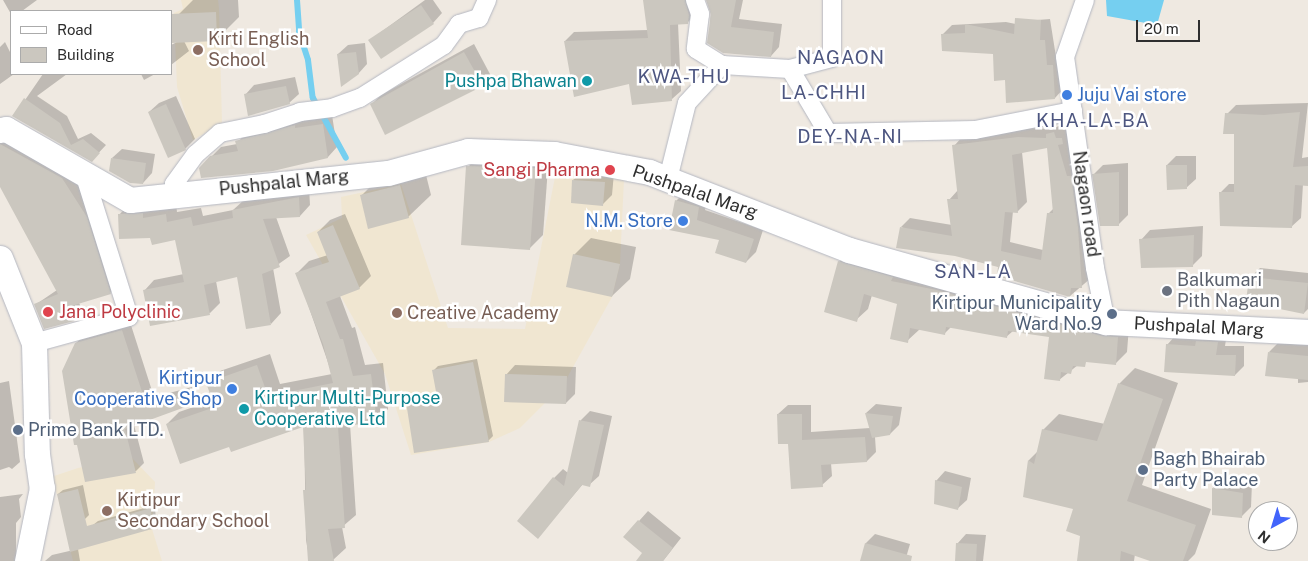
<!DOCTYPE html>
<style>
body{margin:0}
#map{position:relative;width:1308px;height:561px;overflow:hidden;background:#efe9e1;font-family:"Public Sans",sans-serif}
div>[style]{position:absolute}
.education>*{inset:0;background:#f0e6d1}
.water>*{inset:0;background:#75cff0}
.shadow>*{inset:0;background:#0003}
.stream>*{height:6px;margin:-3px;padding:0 3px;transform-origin:3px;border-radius:3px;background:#75cff0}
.building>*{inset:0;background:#cbc7bf}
.roads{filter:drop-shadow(0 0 1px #b4b7c1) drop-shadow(0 0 1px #b4b7c1)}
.street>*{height:18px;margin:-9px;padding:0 9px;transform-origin:9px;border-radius:9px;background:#fff}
.secondary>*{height:25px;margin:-12.5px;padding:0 12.5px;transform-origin:12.5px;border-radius:12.5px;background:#fff}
.dots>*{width:14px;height:14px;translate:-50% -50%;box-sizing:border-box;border:2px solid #fff;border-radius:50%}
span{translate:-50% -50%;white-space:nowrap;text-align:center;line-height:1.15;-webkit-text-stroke:5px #fff;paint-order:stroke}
.education-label{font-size:18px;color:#785e54}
.left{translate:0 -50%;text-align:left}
.culture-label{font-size:18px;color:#0d838f}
.right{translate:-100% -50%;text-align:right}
.shop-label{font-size:18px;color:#366cbe}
.health-label{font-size:18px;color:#be3a42}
.street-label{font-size:18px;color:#2e2e2e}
.worship-label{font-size:18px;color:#5b616d}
.service-label{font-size:18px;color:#4e5e75}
.neighbourhood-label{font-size:19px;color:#4d5680;letter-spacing:1px}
.legend{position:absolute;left:10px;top:10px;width:162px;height:65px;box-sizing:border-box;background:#fff;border:1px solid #ababab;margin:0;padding:6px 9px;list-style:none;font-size:15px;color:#2e2e2e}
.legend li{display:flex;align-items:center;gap:10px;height:25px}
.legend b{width:25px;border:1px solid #ababab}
.north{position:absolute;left:1248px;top:501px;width:50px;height:50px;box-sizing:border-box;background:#fff;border:1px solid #ababab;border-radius:50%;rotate:219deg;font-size:14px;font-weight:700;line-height:20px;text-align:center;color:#2e2e2e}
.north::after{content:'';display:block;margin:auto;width:18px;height:22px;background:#4264fb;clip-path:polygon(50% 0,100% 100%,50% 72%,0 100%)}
.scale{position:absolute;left:1136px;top:20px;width:64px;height:22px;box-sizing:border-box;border:2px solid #2e2e2e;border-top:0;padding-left:6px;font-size:15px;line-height:18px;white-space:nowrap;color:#2e2e2e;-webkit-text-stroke:4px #fff;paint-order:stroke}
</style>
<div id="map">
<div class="education">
<i style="clip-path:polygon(181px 0,218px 0,219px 9px,222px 123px,193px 140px,177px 87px,174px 13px,183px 9px)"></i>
<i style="clip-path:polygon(556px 172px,591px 172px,624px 179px,620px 264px,612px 297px,563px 385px,520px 428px,489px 442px,411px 455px,385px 374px,306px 235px,342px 218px,341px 197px,401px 184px,448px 328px,525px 329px)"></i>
<i style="clip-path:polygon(131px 457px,155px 482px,152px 529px,162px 561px,73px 561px,57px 494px,48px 478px,78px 468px)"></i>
</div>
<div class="water">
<i style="clip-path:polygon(1106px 0,1164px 0,1157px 25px,1107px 16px)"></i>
</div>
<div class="shadow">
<i style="clip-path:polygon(3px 0,37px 0,22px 11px,11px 11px,11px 14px)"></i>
<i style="clip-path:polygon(193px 0,238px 0,239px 17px,216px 40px,184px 41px,189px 51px,171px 65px,171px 45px,177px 42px,179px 14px)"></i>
<i style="clip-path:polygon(425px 0,433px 0,442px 13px,433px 23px,370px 40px)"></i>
<i style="clip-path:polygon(644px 0,694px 0,696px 14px,688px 22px,678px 23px,681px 91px,672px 99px,630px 82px,575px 95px,565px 41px,574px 32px,648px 30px)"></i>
<i style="clip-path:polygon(707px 0,743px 0,739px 19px,782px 24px,779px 47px,771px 56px,709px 43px,711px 10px)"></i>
<i style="clip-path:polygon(1050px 19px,1056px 57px,1062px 56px,1064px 88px,1055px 98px,1007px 79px,995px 53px,943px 34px,952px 25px,1006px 22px,1021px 25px,1025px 21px)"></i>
<i style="clip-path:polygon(5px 42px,11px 54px,11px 74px,14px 74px,0 84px,0 47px)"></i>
<i style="clip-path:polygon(365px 43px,367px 64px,358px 74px,338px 54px,348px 45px)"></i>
<i style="clip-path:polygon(474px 44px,491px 76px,482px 85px,372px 104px,381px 95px)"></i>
<i style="clip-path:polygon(43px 74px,67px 74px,37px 96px,67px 116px,78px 139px,91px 133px,106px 145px,92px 160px,14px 116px)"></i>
<i style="clip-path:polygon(141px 74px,155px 74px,144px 80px)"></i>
<i style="clip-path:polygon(295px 77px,299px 94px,289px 103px,245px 95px,254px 85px)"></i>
<i style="clip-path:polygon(176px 96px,195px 139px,185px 149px,149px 112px,159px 103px)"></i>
<i style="clip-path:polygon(1308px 103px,1302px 158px,1308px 157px,1308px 184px,1303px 184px,1301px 218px,1291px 227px,1220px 193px,1229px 184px,1236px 184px,1235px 133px,1227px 114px,1236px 105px)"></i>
<i style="clip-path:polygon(332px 115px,337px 147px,328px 157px,273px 169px,211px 157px,221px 147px,237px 144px,246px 132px,304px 116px)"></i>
<i style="clip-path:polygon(evenodd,1064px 123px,1065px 129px,1071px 129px,1091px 278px,1070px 296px,901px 227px,910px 218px,952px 225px,949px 200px,958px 190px,954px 146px,963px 136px,1028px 128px,1053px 129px,1064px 123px,1048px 146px,1054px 208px,1048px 214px,1043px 250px,1010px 242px,1013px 211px,1017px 212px,1027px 202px,1022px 152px,1048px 146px)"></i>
<i style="clip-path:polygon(0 140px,71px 169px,95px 208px,119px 284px,110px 293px,79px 303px,83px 311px,74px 320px,45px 328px,35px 305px,57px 290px,0 184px)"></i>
<i style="clip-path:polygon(122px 149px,155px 154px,152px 173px,143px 183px,112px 158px)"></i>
<i style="clip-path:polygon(482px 153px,549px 154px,543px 235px,529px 249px,468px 167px)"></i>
<i style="clip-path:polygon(1176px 156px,1196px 156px,1196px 179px,1186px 188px,1167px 165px)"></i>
<i style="clip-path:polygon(423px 163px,431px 195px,408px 217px,361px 196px,384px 173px)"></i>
<i style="clip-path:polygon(1128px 163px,1128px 215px,1118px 225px,1094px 174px,1103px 165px)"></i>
<i style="clip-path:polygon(583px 171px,614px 173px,612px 195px,603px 204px,573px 180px)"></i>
<i style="clip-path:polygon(309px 187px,310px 205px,300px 216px,276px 217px,290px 256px,273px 268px,281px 313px,271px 324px,238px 275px,216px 281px,220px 303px,210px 313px,144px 291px,154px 280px,184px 274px,176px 239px,151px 237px,119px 215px,129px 204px,176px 204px,177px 212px,201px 208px,203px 216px,233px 210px,244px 200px)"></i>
<i style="clip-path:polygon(686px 191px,708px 198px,705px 210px,763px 230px,756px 252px,746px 262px,720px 239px,670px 229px,676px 201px)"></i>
<i style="clip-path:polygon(345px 214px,371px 276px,359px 288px,340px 296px,352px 328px,355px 327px,365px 365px,383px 363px,388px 409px,376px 421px,350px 424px,356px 515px,342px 527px,346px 548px,333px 560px,310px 561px,306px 540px,304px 425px,230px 446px,167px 424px,179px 412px,214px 400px,208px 383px,220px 371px,270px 354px,280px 384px,332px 374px,297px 273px,309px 261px,328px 255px,318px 232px,330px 220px)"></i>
<i style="clip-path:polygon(1203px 226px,1202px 256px,1192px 266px,1141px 240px,1150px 230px)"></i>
<i style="clip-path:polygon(591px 238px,636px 247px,630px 279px,612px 296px,574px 255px)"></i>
<i style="clip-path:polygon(851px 250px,1129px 326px,1127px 352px,1116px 363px,1088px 361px,1078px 365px,1059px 380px,1050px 336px,1013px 331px,1006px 337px,951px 327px,944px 334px,920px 329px,907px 341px,898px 303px,872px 295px,868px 309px,856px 320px,839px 262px)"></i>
<i style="clip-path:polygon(1260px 268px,1308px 273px,1308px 309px,1304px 313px,1251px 277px)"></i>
<i style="clip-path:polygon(130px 322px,154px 397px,192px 387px,195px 396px,187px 405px,134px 425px,144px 463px,136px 471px,86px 481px,76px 343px,85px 335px)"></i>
<i style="clip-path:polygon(1227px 333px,1225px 346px,1244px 346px,1244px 366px,1235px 375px,1167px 345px,1176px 335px)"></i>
<i style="clip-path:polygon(1278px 343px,1308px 345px,1308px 382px,1298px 383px,1298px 378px,1269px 352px)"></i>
<i style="clip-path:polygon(477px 359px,493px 436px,488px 441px,407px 402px,412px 398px,438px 394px,433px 371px,438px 366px)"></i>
<i style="clip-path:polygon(515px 365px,576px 367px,575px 394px,566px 403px,506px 375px)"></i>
<i style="clip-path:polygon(1135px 368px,1178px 383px,1142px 485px,1211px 509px,1195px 554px,1188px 561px,1154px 561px,1135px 554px,1134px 561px,1078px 561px,1081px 535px,1075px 508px,1024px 496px,1029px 460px,1038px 451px,1043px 430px,1059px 414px,1105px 424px,1119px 384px)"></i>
<i style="clip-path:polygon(9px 381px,20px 462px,12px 469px,9px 467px,0 470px,0 383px)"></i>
<i style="clip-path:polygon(876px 404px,902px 407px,899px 425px,890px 434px,875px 437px,876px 452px,867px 461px,831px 463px,832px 476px,822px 485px,789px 443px,778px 414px,788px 405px,811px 405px,811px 432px,870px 428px,866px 413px)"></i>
<i style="clip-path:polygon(590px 411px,612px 416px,599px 476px,589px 485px,583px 484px,538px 537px,554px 478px,563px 469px,568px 473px,581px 420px)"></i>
<i style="clip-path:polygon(945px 471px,971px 478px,967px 500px,957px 509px,936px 481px)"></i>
<i style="clip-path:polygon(1223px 479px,1252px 483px,1251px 507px,1241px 517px,1213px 488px)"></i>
<i style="clip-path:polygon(83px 485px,89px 515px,85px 519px,58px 494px,63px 490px)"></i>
<i style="clip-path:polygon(23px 494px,19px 499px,21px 517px,16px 523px,16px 561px,0 561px,0 497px)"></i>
<i style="clip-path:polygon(155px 505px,156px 523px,151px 528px,93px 525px,98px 521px)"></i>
<i style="clip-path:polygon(648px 511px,681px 538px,663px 561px,638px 561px,644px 553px,639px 521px)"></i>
<i style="clip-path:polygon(875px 534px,910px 544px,905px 561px,861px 561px,866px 543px)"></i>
<i style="clip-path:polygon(966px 534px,986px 535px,983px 561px,956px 561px,957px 544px)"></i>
<i style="clip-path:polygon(78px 549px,80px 561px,45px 561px,52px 555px)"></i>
</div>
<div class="stream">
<i style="left:297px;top:0;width:32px;rotate:86deg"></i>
<i style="left:299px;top:32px;width:29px;rotate:72deg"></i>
<i style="left:308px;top:60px;width:38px;rotate:83deg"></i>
<i style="left:313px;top:98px;width:68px;rotate:61.2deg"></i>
</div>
<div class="building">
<i style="clip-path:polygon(643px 0,685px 0,689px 15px,688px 24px,670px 25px,672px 101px,632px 105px,629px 84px,574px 97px,564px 41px,648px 38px)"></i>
<i style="clip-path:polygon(706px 0,736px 0,731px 27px,774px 32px,771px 57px,723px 53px,707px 43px,711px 15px)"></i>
<i style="clip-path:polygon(421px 5px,434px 24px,381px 59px,368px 40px)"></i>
<i style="clip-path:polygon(216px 12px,217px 41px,171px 43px,171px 14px)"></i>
<i style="clip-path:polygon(1015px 18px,1041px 20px,1040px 40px,1045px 40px,1047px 65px,1053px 65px,1055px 99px,1006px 103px,1005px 80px,994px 81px,993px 54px,942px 51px,941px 34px,965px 33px,965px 24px,1014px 34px)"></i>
<i style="clip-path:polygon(356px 52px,359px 74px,341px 87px,337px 54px)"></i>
<i style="clip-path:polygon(464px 52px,483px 86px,385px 135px,370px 104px)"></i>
<i style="clip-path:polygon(286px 86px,290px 104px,248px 116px,244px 94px)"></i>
<i style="clip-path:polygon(24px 98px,60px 123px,71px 145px,83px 139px,100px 153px,92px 162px,12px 116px)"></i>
<i style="clip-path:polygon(166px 104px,186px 150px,168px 158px,148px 112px)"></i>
<i style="clip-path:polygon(1300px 112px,1293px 167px,1308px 166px,1308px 186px,1295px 185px,1292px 228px,1220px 226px,1219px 192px,1234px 192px,1234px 134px,1223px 134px,1225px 113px,1264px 115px)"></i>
<i style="clip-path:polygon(323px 124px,328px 158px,273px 171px,201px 178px,199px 168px,210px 156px,238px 151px,235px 141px,295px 125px,295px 128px)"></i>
<i style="clip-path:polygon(evenodd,1054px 132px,1056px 138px,1062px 138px,1063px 144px,1058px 145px,1067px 176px,1071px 176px,1078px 227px,1082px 288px,1071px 288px,1070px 297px,997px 276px,998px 267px,955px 256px,896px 248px,900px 227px,952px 236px,947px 199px,958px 199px,952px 145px,1018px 137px,1046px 138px,1046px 134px,1054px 132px,1047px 148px,1053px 213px,1047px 213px,1041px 260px,1001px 251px,1005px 212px,1018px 213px,1012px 155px,1047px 148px)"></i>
<i style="clip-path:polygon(0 144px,62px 178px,87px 217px,111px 294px,68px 307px,74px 321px,44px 329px,34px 304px,58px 294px,0 187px)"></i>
<i style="clip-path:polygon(111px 158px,146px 163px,143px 184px,130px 183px,109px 171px)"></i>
<i style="clip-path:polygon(1166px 165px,1187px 165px,1187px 189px,1167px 190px)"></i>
<i style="clip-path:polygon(466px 166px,536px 168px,530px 250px,461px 245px)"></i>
<i style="clip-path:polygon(1119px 172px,1119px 226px,1100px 226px,1092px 174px)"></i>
<i style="clip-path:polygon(572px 180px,605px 182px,603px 206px,571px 203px)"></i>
<i style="clip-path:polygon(400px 185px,409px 218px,368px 229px,360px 195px)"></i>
<i style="clip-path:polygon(299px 197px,300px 217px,263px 219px,280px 267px,262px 274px,271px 325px,246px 329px,237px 277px,204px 285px,210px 315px,150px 326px,143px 290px,184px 282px,175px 240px,152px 245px,150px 238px,119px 239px,118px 214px,143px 213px,143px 218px,166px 214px,167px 222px,191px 217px,193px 226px,233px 218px,232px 210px)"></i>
<i style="clip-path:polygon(675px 200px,699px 207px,697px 220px,754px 239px,746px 263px,715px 253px,719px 240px,669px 230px)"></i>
<i style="clip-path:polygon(333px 225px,360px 289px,326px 302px,340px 339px,343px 339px,353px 376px,371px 374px,377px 422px,338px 427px,345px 528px,328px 529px,334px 561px,308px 561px,303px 490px,306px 490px,303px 427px,231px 452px,229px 447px,180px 464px,166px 424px,215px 407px,206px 383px,257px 365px,268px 396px,333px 383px,323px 344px,295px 273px,329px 262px,317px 232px)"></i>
<i style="clip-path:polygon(1194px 235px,1193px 267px,1141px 268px,1139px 239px)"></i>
<i style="clip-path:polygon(573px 254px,620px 264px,612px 297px,566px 287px)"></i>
<i style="clip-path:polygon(838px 261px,893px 277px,891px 281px,937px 290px,1102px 336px,1118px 337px,1116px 365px,1086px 362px,1085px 367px,1073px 366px,1071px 374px,1061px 372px,1060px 381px,1044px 379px,1049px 337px,1008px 331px,1007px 338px,946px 327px,945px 335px,910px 328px,908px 343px,890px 339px,897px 304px,864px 294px,857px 322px,824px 312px)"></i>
<i style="clip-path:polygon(1249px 277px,1308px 283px,1304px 314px,1246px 302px)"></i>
<i style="clip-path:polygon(122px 330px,146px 404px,184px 394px,188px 406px,125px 429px,136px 473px,85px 482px,77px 445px,74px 445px,62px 371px,75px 343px)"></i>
<i style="clip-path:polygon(1196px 341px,1218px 342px,1216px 355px,1236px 355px,1235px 376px,1164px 372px,1166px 344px,1195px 346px)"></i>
<i style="clip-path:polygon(1268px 352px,1308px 356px,1308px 380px,1265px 376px)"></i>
<i style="clip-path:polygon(473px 362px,489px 442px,414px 453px,406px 402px,437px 397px,432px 370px)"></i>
<i style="clip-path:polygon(505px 374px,567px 376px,566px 404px,504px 402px)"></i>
<i style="clip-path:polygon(1118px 383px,1163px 399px,1127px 501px,1196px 525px,1183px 561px,1150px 561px,1121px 551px,1120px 561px,1077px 561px,1080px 536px,1066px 531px,1073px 509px,1023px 497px,1028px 460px,1034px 464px,1042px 429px,1097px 441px)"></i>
<i style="clip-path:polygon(865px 413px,893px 416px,890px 435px,872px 438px)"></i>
<i style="clip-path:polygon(777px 414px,802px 414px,802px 440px,865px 437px,867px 462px,821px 465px,823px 487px,791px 489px,788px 444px,778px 444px)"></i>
<i style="clip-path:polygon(579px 420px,604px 425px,590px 487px,582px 485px,538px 539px,517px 521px,553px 477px,564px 486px)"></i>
<i style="clip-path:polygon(935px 480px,962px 487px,958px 510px,934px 504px)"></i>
<i style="clip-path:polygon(1212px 488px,1243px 493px,1242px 518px,1212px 515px)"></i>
<i style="clip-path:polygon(78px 489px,87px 526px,151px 508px,152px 529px,70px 552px,57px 494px)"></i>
<i style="clip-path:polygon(638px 520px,673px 548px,663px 561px,636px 561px,642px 553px,623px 537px)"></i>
<i style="clip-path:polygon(865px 543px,912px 556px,911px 561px,860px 561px)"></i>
<i style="clip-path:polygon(956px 543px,977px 544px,976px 561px,955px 561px)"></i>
</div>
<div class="roads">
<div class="street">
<i style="left:695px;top:0;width:15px;rotate:70deg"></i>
<i style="left:700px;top:14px;width:35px;rotate:97deg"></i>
<i style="left:696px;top:49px;width:31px;rotate:32deg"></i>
<i style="left:1085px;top:0;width:60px;rotate:109.3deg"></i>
<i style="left:1065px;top:57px;width:213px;rotate:81.9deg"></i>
<i style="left:1095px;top:268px;width:55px;rotate:78.5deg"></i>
<i style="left:790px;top:69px;width:43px;rotate:-14.7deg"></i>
<i style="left:832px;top:58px;width:58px;rotate:-90deg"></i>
<i style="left:668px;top:179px;width:78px;rotate:-76deg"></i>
<i style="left:687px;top:103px;width:52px;rotate:-47.4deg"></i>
<i style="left:722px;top:65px;width:68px;rotate:3.4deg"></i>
<i style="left:790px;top:69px;width:74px;rotate:59.3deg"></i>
<i style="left:828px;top:133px;width:147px;rotate:-1.2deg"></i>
<i style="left:975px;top:130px;width:100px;rotate:-11deg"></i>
<i style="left:174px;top:195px;width:11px;rotate:-90deg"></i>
<i style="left:174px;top:184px;width:37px;rotate:-54deg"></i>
<i style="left:196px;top:154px;width:32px;rotate:-41deg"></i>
<i style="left:220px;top:133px;width:45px;rotate:-11.6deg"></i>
<i style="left:264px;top:124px;width:38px;rotate:-18deg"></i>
<i style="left:300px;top:112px;width:32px;rotate:-7deg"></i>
<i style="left:332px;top:108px;width:30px;rotate:-20deg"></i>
<i style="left:360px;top:98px;width:99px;rotate:-32.2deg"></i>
<i style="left:444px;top:45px;width:26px;rotate:-54deg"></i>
<i style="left:459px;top:24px;width:21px;rotate:-17deg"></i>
<i style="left:479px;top:18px;width:20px;rotate:-66deg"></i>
<i style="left:34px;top:343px;width:98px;rotate:-15.3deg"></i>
<i style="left:129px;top:317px;width:151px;rotate:-107.4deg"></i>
</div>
<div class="secondary">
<i style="left:0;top:130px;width:6px;rotate:-9deg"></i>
<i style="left:6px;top:129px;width:143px;rotate:29.8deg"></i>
<i style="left:130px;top:200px;width:259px;rotate:-6deg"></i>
<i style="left:388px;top:173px;width:83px;rotate:-15.4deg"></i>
<i style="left:468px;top:151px;width:86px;rotate:2deg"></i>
<i style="left:554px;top:154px;width:97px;rotate:10.7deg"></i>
<i style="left:649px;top:172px;width:215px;rotate:21.3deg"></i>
<i style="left:849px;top:250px;width:267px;rotate:15.7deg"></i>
<i style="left:1106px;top:322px;width:202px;rotate:2.8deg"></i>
<i style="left:0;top:258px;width:92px;rotate:68.2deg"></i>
<i style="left:34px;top:343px;width:111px;rotate:88.5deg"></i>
<i style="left:37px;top:454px;width:34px;rotate:82deg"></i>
<i style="left:42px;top:488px;width:75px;rotate:101.6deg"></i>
</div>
</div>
<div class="dots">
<i style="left:198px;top:50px;background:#8d6e63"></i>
<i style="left:587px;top:81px;background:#0f9aa8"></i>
<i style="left:1067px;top:95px;background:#3f7fe0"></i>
<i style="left:610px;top:170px;background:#e0444e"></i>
<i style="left:683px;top:221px;background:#3f7fe0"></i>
<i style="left:1167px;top:291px;background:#6b7280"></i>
<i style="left:48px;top:312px;background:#e0444e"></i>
<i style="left:397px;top:313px;background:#8d6e63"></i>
<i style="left:1112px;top:314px;background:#5c6f8a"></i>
<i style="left:232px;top:389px;background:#3f7fe0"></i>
<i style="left:244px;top:409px;background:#0f9aa8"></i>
<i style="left:18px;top:430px;background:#5c6f8a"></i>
<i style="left:1143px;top:470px;background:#5c6f8a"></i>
<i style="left:107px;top:511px;background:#8d6e63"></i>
</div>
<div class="education-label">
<span class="left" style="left:208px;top:50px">Kirti English<br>School</span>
<span class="left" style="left:407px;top:313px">Creative Academy</span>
<span class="left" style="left:117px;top:511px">Kirtipur<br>Secondary School</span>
</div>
<div class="culture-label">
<span class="right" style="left:577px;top:81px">Pushpa Bhawan</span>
<span class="left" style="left:254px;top:409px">Kirtipur Multi-Purpose<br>Cooperative Ltd</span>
</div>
<div class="shop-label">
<span class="left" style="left:1077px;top:95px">Juju Vai store</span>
<span class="right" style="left:673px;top:221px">N.M. Store</span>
<span class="right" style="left:222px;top:389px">Kirtipur<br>Cooperative Shop</span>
</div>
<div class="health-label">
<span class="right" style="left:600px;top:170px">Sangi Pharma</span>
<span class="left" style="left:59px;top:312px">Jana Polyclinic</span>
</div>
<div class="street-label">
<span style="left:284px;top:183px;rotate:-6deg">Pushpalal Marg</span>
<span style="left:695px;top:192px;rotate:19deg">Pushpalal Marg</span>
<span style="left:1086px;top:204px;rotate:82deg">Nagaon road</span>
<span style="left:1199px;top:327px;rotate:3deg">Pushpalal Marg</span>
</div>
<div class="worship-label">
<span class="left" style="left:1177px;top:291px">Balkumari<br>Pith Nagaun</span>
</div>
<div class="service-label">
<span class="right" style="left:1102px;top:314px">Kirtipur Municipality<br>Ward No.9</span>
<span class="left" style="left:28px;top:430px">Prime Bank LTD.</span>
<span class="left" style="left:1153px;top:470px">Bagh Bhairab<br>Party Palace</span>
</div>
<div class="neighbourhood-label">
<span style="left:841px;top:58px">NAGAON</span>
<span style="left:684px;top:77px">KWA-THU</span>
<span style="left:824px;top:93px">LA-CHHI</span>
<span style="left:1093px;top:121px">KHA-LA-BA</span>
<span style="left:850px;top:137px">DEY-NA-NI</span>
<span style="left:973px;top:272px">SAN-LA</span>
</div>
<ul class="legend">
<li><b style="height:6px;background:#fff"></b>Road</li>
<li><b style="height:14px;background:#cbc7bf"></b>Building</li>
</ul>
<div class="north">N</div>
<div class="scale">20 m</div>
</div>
